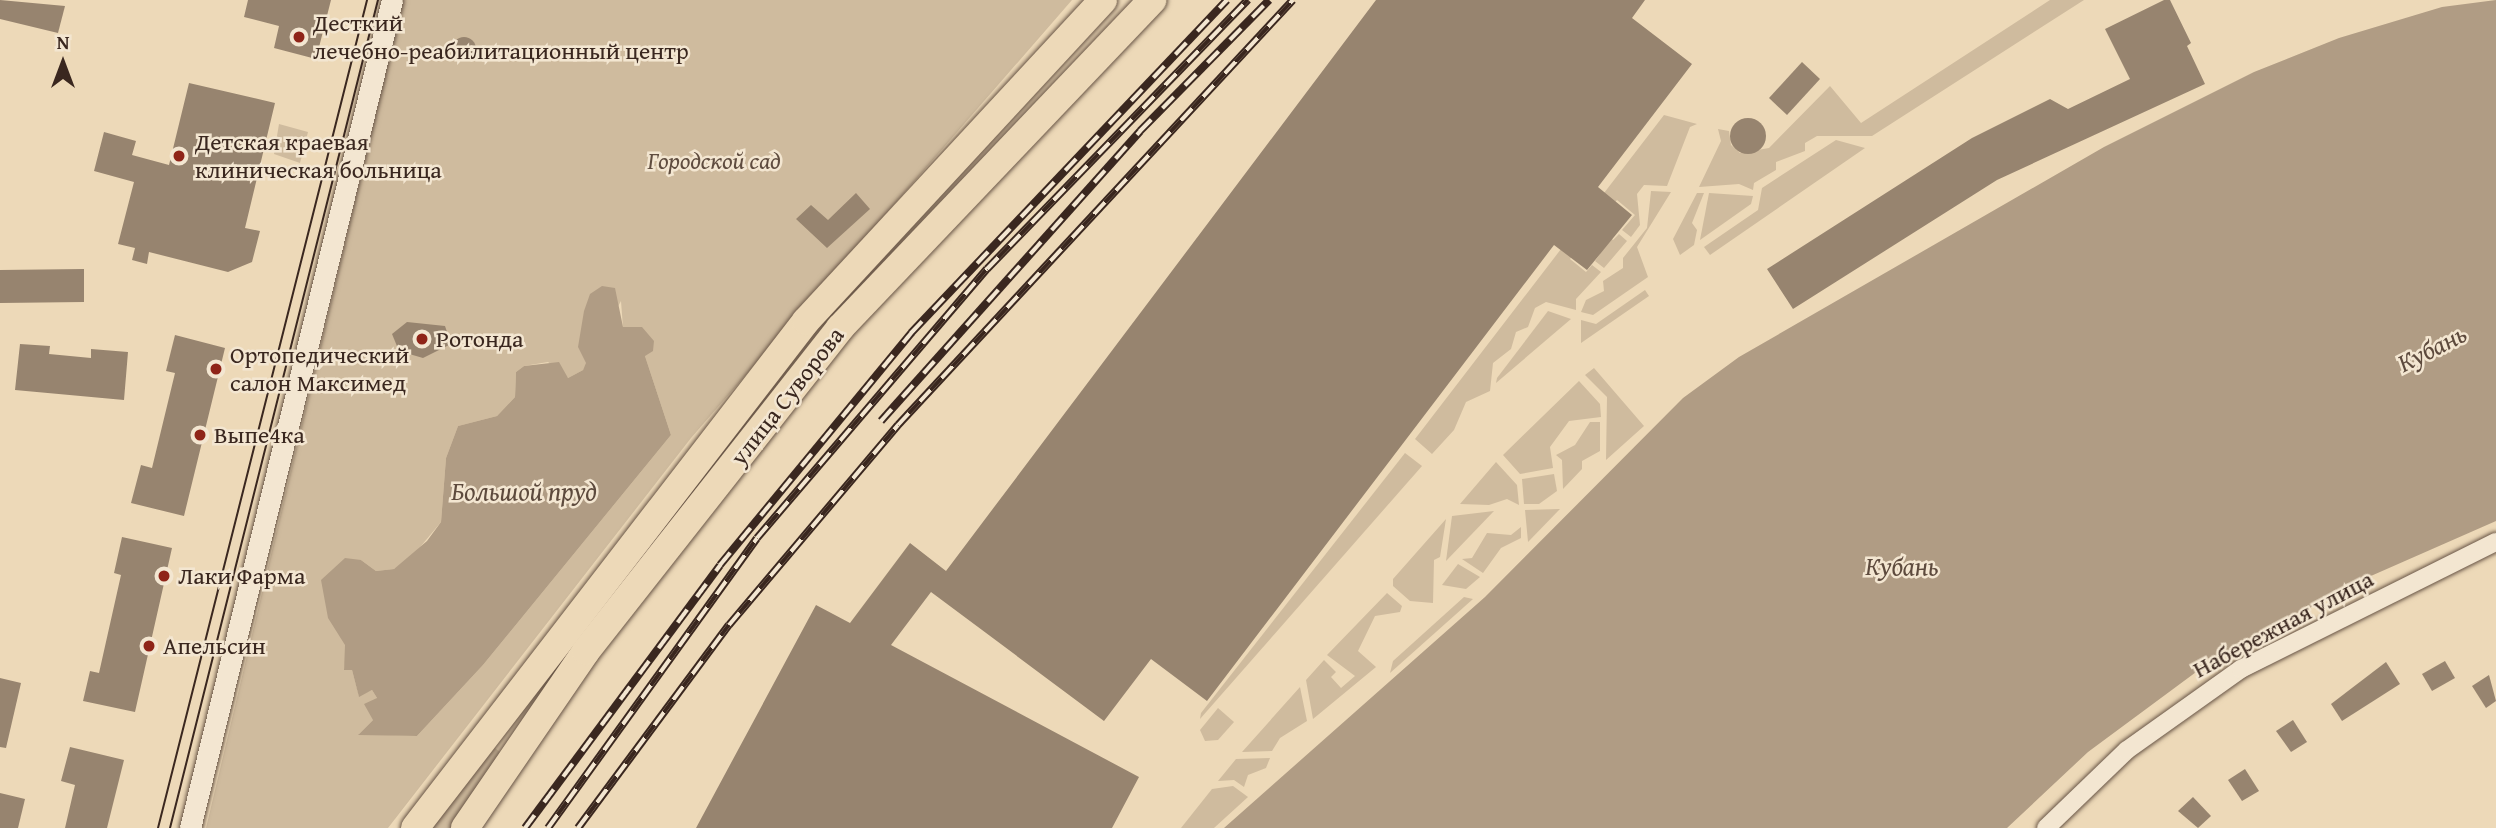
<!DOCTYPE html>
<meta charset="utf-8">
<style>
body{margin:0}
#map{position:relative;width:2496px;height:828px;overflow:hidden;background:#edd9b8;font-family:"Gentium Book Plus",serif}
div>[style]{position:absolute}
.green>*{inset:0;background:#cfbb9e}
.water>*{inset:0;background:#b09c84}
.building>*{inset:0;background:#97846f}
.round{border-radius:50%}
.roads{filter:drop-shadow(0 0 2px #675445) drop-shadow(0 0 2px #675445)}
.minor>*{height:18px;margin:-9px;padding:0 9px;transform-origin:9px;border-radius:9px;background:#f3e6d1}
.tertiary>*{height:21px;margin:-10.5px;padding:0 10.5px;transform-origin:10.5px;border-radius:10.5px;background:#f3e6d1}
.primary>*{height:28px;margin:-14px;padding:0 14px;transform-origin:14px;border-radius:14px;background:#edd9b8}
.tram>*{height:2px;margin:-1px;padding:0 1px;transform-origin:1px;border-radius:1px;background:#3a271f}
.rail>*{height:8px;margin-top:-4px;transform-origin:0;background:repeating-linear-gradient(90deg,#f3e6d1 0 16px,#3a271f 0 32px);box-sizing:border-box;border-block:2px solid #3a271f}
.dots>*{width:19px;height:19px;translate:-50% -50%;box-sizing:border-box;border:4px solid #f3e6d1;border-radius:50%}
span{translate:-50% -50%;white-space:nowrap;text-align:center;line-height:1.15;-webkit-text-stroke:5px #f3e6d1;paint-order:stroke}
.poi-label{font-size:24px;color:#3a271f}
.left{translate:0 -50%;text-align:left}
.park-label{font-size:24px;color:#5f4c3f;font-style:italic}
.street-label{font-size:24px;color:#3a271f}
.water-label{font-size:26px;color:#5d4a3d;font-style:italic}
.north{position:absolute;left:28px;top:28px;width:70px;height:70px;-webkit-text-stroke:5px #f3e6d1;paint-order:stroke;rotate:0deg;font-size:19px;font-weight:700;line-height:28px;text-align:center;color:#3a271f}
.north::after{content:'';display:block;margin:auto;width:24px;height:32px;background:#3a271f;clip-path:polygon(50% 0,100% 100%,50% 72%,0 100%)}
</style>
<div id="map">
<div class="green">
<i style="clip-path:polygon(evenodd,403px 0,1072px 0,691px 438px,388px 828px,206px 828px,403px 0,621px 301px,623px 328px,645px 356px,671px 435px,483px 665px,417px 736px,359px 734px,373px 720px,377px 698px,372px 690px,359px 696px,352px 670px,344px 669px,361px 560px,376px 571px,394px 569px,411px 558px,441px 522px,446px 458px,458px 426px,497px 416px,515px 397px,516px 372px,524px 366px,548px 362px,568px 378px,583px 370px,621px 301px)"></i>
<i style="clip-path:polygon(2050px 0,2084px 0,1872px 136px,1817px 136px,1805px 143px,1805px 151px,1776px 162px,1776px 170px,1754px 183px,1753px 190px,1739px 184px,1699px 187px,1721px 141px,1718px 129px,1729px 131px,1731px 145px,1740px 153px,1769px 148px,1830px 86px,1861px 123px)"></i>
<i style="clip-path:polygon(1664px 115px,1697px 124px,1690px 127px,1667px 186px,1644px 185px,1637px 194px,1640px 225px,1631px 237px,1622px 230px,1635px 215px,1617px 200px,1596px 225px,1613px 240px,1619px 234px,1627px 241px,1604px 268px,1595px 261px,1600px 254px,1584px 242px,1570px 259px,1586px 272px,1592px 265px,1601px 272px,1576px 299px,1576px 310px,1546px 302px,1535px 308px,1528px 327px,1516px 332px,1511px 349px,1493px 363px,1490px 391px,1466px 402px,1454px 430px,1432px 454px,1415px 439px)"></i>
<i style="clip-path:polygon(279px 124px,308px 132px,300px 163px,274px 154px)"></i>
<i style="clip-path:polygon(1836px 140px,1865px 148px,1710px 255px,1704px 247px,1758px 210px,1762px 188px)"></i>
<i style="clip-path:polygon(1651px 191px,1671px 192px,1637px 247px,1648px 277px,1593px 315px,1581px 312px,1586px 300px,1604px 291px,1603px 281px,1623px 268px,1623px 258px,1647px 228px)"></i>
<i style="clip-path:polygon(1697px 193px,1704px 193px,1692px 223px,1697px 230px,1694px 245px,1680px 255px,1673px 239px)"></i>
<i style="clip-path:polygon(1709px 193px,1753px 196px,1751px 204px,1700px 240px)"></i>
<i style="clip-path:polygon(1645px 290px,1649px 296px,1581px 343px,1581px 320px,1596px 324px)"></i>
<i style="clip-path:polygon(1548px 311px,1571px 319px,1496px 383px,1497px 378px)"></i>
<i style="clip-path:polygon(1594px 368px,1644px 426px,1606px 460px,1607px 397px,1585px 375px)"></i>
<i style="clip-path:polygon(1579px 381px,1600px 404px,1601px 417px,1569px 421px,1550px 447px,1553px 468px,1520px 474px,1503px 455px)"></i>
<i style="clip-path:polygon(1590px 422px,1600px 422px,1600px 451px,1582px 461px,1582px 469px,1563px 489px,1562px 460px,1556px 455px,1575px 445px)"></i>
<i style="clip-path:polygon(1405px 453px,1422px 466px,1200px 719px,1201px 713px)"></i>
<i style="clip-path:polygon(1496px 462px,1517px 485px,1519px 505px,1507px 499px,1489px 505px,1460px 504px)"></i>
<i style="clip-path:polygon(1554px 474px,1557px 491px,1539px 504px,1524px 504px,1522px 479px)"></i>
<i style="clip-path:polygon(1560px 509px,1528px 542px,1525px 510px)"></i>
<i style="clip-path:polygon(1494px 511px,1446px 561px,1452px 516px)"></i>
<i style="clip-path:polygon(1446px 519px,1440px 557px,1434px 560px,1433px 603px,1410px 601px,1393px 586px,1393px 579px)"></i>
<i style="clip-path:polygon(1521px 527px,1521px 538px,1501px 548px,1483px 573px,1462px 559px,1472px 558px,1487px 533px,1511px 535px)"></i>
<i style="clip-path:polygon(1458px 564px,1480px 577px,1466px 589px,1442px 585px)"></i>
<i style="clip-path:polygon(1387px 593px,1402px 606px,1400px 612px,1375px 616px,1358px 651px,1376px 667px,1313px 719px,1306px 680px,1324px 660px,1336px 672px,1331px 677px,1341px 688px,1355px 676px,1327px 655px)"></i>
<i style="clip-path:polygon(1464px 597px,1473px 599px,1390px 673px,1393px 661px)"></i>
<i style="clip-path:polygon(1300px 687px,1307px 721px,1280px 738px,1272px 751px,1242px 752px)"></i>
<i style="clip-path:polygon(1218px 708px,1234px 722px,1218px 740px,1205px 741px,1200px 730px)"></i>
<i style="clip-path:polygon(495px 748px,501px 753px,450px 828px,431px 828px)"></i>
<i style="clip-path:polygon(1270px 758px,1266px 768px,1248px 775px,1244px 787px,1234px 780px,1218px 781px,1236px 759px)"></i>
<i style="clip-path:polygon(1233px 786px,1248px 797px,1214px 828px,1181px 828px,1212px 789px)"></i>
</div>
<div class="water">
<i style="clip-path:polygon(2496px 0,2496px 521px,2364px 579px,2211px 661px,2088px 752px,2007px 828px,1224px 828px,1485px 597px,1683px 398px,1739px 357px,2104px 147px,2254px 72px,2339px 38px,2442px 7px)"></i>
<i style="clip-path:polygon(602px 286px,615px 288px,623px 327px,642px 327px,654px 341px,653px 351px,645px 356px,671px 435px,483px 665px,417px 736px,358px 735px,373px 720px,364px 704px,377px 698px,372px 690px,359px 697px,352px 670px,344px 670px,345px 645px,328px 618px,321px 580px,345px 558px,361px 560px,376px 571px,394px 569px,427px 541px,441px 522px,446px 458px,458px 426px,497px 416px,515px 397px,516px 372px,524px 366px,559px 362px,568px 378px,583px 370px,586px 363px,578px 347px,584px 311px,590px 294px)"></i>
</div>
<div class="building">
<i style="clip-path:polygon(0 0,65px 6px,58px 33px,0 19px)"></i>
<i style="clip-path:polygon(248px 0,331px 0,316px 59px,274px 48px,279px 26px,244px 17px)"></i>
<i style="clip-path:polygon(1376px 0,1645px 0,1632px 18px,1692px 64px,1598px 187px,1632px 215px,1587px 270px,1554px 245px,1207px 701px,1151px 659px,1104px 721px,931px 592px,891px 645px,1139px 777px,1112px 828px,696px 828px,816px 605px,850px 623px,910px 543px,946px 571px)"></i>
<i style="clip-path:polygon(2164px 0,2170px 0,2191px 43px,2187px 46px,2205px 84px,1997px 180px,1793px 309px,1767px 269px,1972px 138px,2050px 99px,2068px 109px,2130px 79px,2105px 29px)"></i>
<i class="round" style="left:452px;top:37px;width:24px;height:24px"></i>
<i style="clip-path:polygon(1802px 62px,1820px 79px,1787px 115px,1769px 98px)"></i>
<i style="clip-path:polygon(189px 83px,275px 103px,245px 228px,260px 231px,252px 262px,228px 272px,149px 252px,147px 264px,132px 260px,135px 248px,118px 244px,134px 182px,94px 171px,104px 132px,136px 141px,132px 155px,169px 165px)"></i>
<i class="round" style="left:1730px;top:118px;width:36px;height:36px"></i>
<i style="clip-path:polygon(856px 193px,870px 209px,827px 248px,796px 219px,811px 205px,828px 220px)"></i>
<i style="clip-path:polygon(84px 269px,84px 302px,0 303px,0 270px)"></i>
<i style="clip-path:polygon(407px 322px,445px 326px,451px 344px,423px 358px,399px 351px,392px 334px)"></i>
<i style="clip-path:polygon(175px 335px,225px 348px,184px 516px,131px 503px,141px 465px,152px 468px,175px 373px,166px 371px)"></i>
<i style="clip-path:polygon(20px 344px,50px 346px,49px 354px,91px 358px,91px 349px,128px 352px,124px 400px,15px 390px)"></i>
<i style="clip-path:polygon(122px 537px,172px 548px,135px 712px,83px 701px,90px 671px,99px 673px,121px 575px,114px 573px)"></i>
<i style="clip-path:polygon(2445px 661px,2455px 678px,2432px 691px,2422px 674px)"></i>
<i style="clip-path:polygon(2386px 662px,2400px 684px,2342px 721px,2331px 704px)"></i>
<i style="clip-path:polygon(2489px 675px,2496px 701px,2486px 708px,2472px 686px)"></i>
<i style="clip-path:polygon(0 678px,21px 683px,6px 748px,0 747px)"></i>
<i style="clip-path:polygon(2293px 720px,2307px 742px,2291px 752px,2276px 731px)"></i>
<i style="clip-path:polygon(70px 747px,124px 760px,107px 828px,65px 828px,75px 785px,61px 781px)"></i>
<i style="clip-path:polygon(2245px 769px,2259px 791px,2242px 801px,2228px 780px)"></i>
<i style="clip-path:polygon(0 793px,25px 799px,18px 828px,0 828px)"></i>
<i style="clip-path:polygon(2193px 797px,2211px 816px,2198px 828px,2178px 811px)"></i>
</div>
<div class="roads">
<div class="minor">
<i style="left:2046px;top:828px;width:112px;rotate:-43.9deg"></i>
<i style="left:2127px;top:750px;width:140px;rotate:-35.4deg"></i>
<i style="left:2241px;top:669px;width:285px;rotate:-26.5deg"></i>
</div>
<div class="tertiary">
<i style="left:190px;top:828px;width:852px;rotate:-76.29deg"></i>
</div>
<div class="primary">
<i style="left:415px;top:828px;width:640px;rotate:-52.36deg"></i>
<i style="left:806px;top:321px;width:437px;rotate:-47.2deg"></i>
<i style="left:465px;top:828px;width:214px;rotate:-55.6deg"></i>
<i style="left:586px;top:651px;width:411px;rotate:-51.8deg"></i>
<i style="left:840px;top:328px;width:453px;rotate:-46.4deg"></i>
</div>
</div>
<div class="tram">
<i style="left:158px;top:828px;width:854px;rotate:-75.83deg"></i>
<i style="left:170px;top:828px;width:854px;rotate:-75.9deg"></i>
</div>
<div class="rail">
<i style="left:881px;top:421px;width:389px;rotate:-48.2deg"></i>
<i style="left:1140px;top:131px;width:184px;rotate:-45.4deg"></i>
<i style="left:525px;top:828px;width:327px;rotate:-53.4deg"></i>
<i style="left:720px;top:565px;width:301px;rotate:-50.5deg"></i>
<i style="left:911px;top:333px;width:459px;rotate:-46.5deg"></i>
<i style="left:548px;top:828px;width:357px;rotate:-54.2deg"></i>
<i style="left:757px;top:538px;width:354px;rotate:-49.5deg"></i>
<i style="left:987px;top:269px;width:375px;rotate:-45.9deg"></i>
<i style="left:578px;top:828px;width:253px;rotate:-53.4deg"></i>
<i style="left:729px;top:625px;width:262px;rotate:-49.8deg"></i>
<i style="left:898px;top:425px;width:580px;rotate:-47.1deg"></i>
</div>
<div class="dots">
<i style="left:299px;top:37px;background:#8f2418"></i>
<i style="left:179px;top:156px;background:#8f2418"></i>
<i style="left:422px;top:339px;background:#8f2418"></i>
<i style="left:216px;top:369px;background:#8f2418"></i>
<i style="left:200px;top:435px;background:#8f2418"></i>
<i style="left:164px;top:576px;background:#8f2418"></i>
<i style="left:149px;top:646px;background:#8f2418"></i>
</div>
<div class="poi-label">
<span class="left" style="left:313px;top:37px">Десткий<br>лечебно-реабилитационный центр</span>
<span class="left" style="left:195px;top:156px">Детская краевая<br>клиническая больница</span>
<span class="left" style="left:436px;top:339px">Ротонда</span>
<span class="left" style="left:230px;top:369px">Ортопедический<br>салон Максимед</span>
<span class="left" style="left:214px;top:435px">Выпе4ка</span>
<span class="left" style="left:178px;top:576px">Лаки Фарма</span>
<span class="left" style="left:163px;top:646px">Апельсин</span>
</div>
<div class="park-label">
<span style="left:714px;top:161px">Городской сад</span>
</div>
<div class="street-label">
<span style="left:787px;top:396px;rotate:-52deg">улица Суворова</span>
<span style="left:2283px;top:624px;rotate:-28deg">Набережная улица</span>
</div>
<div class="water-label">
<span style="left:2432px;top:348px;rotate:-27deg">Кубань</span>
<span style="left:524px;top:491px">Большой пруд</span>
<span style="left:1902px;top:566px">Кубань</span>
</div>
<div class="north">N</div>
</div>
